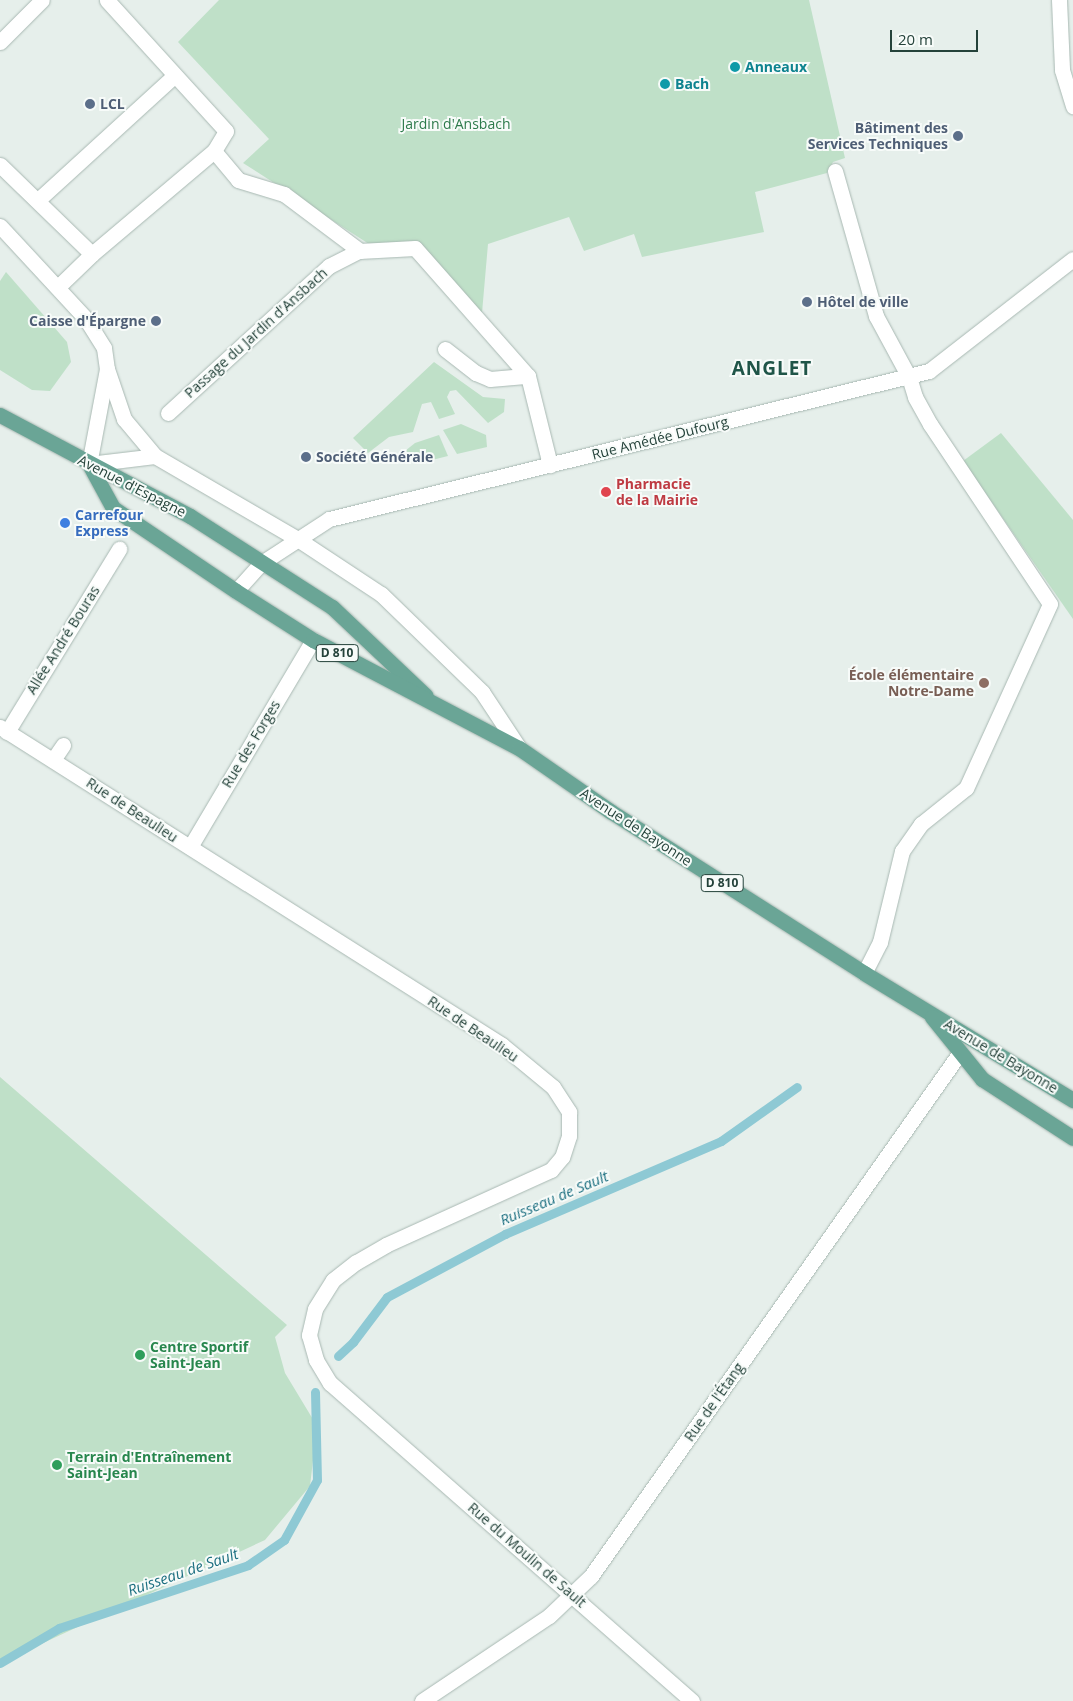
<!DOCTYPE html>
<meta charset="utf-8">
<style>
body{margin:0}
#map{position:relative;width:1073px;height:1701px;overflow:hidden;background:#e6efeb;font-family:"Open Sans",sans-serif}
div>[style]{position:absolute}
.green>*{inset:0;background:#bfe0c8}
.stream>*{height:9px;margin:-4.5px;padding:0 4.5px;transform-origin:4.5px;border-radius:4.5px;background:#8ec9d4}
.roads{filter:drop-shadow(0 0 1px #a8b8b2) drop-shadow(0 0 1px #a8b8b2)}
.lane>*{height:15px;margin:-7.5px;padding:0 7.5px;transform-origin:7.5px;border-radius:7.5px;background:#fff}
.street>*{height:15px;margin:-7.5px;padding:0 7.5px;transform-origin:7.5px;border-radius:7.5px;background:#fff}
.secondary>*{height:15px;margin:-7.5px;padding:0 7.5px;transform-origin:7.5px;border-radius:7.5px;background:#fff}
.primary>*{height:15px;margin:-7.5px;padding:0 7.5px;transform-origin:7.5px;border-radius:7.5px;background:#6aa596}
.dots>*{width:14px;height:14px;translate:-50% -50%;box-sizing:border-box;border:2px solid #f7fbf9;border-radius:50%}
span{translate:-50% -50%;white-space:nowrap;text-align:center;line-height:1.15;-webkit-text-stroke:4px #f7fbf9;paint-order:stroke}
.shield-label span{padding:1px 4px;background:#f7fbf9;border:1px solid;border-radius:4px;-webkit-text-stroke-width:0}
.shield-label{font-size:12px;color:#24423a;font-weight:700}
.culture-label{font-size:14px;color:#0d838f;font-weight:700}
.left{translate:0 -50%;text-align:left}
.service-label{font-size:14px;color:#4e5e75;font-weight:700}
.right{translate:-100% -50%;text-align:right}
.park-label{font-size:14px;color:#2d7a4b}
.street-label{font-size:14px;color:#24423a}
.health-label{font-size:14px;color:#be3a42;font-weight:700}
.shop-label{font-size:14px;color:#366cbe;font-weight:700}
.education-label{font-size:14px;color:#785e54;font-weight:700}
.leisure-label{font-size:14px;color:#27864d;font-weight:700}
.water-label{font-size:15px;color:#1c6f80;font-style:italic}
.district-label{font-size:19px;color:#1f5548;font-weight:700;letter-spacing:1px}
.scale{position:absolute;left:890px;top:30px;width:88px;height:22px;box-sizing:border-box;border:2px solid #24423a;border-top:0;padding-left:6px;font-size:15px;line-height:18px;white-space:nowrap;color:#24423a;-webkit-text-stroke:4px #f7fbf9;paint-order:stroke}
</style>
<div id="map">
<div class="green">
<i style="clip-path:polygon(219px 0,809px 0,845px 158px,833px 162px,827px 173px,755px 192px,764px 232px,642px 257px,634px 234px,584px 251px,569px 217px,488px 244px,482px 313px,417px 241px,369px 244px,243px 163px,269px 139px,178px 42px)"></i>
<i style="clip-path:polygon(6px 272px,67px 342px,71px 362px,50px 391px,32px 390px,0 370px,0 281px)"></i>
<i style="clip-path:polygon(434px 362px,483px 397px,505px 399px,504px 412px,488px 423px,456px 390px,450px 391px,447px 397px,455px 414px,439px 419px,431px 402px,422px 404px,413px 432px,389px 437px,368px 453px,353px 438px)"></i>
<i style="clip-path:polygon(461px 424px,486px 435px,487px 447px,457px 454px,443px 430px)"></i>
<i style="clip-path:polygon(1001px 433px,1073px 520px,1073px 619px,963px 461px)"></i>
<i style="clip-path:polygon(439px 435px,448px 456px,416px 464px,405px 451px,415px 443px)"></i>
<i style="clip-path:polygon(0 1077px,287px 1325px,275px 1337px,285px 1373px,317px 1426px,310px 1486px,265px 1540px,0 1663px)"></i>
</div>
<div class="stream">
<i style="left:338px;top:1356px;width:21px;rotate:-43deg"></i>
<i style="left:353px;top:1342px;width:56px;rotate:-52.9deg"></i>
<i style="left:387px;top:1297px;width:134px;rotate:-28.1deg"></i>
<i style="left:505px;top:1234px;width:235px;rotate:-23.3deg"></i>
<i style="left:721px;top:1141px;width:93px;rotate:-35.4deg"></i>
<i style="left:0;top:1663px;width:69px;rotate:-30.7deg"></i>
<i style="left:59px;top:1628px;width:199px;rotate:-18.4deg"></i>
<i style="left:248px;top:1565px;width:44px;rotate:-34.8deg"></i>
<i style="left:284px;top:1540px;width:68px;rotate:-61.2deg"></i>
<i style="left:317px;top:1480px;width:88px;rotate:-91.3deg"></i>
</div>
<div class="roads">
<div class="lane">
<i style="left:214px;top:151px;width:38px;rotate:50deg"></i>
<i style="left:238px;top:180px;width:48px;rotate:16.9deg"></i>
<i style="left:284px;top:194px;width:95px;rotate:36.9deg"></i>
<i style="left:0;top:165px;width:128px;rotate:44.1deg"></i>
<i style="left:92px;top:254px;width:47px;rotate:135.9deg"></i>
<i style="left:835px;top:171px;width:151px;rotate:74.2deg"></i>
<i style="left:876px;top:316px;width:69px;rotate:61.6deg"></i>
<i style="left:909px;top:377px;width:21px;rotate:73deg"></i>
<i style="left:915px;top:397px;width:31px;rotate:61deg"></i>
<i style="left:930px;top:424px;width:216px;rotate:56.3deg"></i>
<i style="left:1050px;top:604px;width:202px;rotate:114.5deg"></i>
<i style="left:966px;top:788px;width:58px;rotate:141.3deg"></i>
<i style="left:921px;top:824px;width:33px;rotate:125deg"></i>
<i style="left:902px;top:851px;width:94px;rotate:103.6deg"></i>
<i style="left:880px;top:942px;width:35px;rotate:117deg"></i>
<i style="left:38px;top:200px;width:184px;rotate:-42.4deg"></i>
<i style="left:92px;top:254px;width:160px;rotate:-40.2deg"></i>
<i style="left:214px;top:151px;width:23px;rotate:-59deg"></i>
<i style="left:226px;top:131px;width:177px;rotate:-132.3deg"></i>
<i style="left:445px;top:349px;width:39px;rotate:38deg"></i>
<i style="left:476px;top:373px;width:15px;rotate:23deg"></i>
<i style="left:490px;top:379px;width:38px;rotate:-5deg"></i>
<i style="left:528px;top:376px;width:92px;rotate:76.1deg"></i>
<i style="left:107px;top:369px;width:53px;rotate:71.2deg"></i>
<i style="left:124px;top:419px;width:48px;rotate:50deg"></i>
<i style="left:155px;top:456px;width:163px;rotate:30.2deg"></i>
<i style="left:296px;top:538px;width:102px;rotate:33.4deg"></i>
<i style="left:381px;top:594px;width:141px;rotate:44.1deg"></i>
<i style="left:482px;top:692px;width:67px;rotate:56.5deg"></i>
<i style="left:89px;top:464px;width:66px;rotate:-6.9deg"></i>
<i style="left:53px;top:760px;width:18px;rotate:-56deg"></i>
</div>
<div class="street">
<i style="left:0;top:42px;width:59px;rotate:-45deg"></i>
<i style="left:168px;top:413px;width:218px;rotate:-42.4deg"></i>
<i style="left:329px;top:266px;width:34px;rotate:-27deg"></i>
<i style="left:359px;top:251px;width:56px;rotate:-3.1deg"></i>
<i style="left:415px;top:248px;width:171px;rotate:48.6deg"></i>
<i style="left:260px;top:564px;width:82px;rotate:-33.1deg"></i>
<i style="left:329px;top:519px;width:618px;rotate:-13.86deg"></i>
<i style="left:929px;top:371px;width:182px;rotate:-37.9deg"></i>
<i style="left:0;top:727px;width:594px;rotate:32.35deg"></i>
<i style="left:502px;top:1045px;width:66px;rotate:39.5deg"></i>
<i style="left:553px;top:1087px;width:30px;rotate:57deg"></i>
<i style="left:569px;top:1112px;width:24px;rotate:90deg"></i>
<i style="left:569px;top:1136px;width:22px;rotate:108deg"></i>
<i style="left:562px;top:1157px;width:17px;rotate:130deg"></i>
<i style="left:551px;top:1170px;width:181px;rotate:155.6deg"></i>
<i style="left:386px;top:1245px;width:34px;rotate:150deg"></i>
<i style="left:356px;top:1262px;width:29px;rotate:142deg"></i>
<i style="left:333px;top:1280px;width:34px;rotate:122deg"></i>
<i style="left:315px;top:1309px;width:27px;rotate:103deg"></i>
<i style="left:309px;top:1335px;width:26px;rotate:74deg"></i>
<i style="left:316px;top:1360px;width:27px;rotate:59deg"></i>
<i style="left:330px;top:1383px;width:482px;rotate:41.3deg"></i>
<i style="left:7px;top:732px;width:215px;rotate:-58.5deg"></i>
<i style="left:190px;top:847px;width:241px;rotate:-59.3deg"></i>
<i style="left:422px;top:1701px;width:153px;rotate:-33.8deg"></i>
<i style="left:549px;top:1616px;width:58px;rotate:-43.6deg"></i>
<i style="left:591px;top:1576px;width:639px;rotate:-54.82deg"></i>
</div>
<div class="secondary">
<i style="left:1059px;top:0;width:70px;rotate:87.5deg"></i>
<i style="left:1062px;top:70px;width:38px;rotate:73deg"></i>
<i style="left:0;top:226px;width:127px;rotate:47.2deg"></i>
<i style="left:86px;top:319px;width:34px;rotate:58deg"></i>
<i style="left:104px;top:348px;width:21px;rotate:82deg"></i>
<i style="left:107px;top:369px;width:97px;rotate:100.7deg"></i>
<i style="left:236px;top:591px;width:36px;rotate:-48deg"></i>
</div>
<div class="primary">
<i style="left:0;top:415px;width:215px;rotate:28deg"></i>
<i style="left:190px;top:516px;width:169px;rotate:32.7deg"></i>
<i style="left:332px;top:607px;width:129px;rotate:43.4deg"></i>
<i style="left:89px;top:464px;width:50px;rotate:61.4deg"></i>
<i style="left:113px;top:508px;width:148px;rotate:34deg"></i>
<i style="left:236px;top:591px;width:91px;rotate:32.5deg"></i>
<i style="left:313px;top:640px;width:233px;rotate:27.7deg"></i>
<i style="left:519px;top:748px;width:111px;rotate:34.7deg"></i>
<i style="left:610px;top:811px;width:301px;rotate:32.5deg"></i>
<i style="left:864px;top:973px;width:245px;rotate:31.3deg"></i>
<i style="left:932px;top:1017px;width:80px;rotate:51.1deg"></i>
<i style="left:982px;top:1079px;width:108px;rotate:33deg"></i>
</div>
</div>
<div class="dots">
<i style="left:735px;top:67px;background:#0f9aa8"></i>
<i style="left:665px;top:84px;background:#0f9aa8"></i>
<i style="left:90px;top:104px;background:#5c6f8a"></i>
<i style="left:958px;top:136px;background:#5c6f8a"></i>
<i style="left:807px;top:302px;background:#5c6f8a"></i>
<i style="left:156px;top:321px;background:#5c6f8a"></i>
<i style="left:306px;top:457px;background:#5c6f8a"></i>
<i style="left:606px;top:492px;background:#e0444e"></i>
<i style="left:65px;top:523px;background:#3f7fe0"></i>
<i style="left:984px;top:683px;background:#8d6e63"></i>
<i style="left:140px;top:1355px;background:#2e9e5b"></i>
<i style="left:57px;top:1465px;background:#2e9e5b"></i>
</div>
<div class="shield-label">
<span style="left:337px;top:653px">D 810</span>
<span style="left:722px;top:883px">D 810</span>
</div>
<div class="culture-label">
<span class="left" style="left:745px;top:67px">Anneaux</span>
<span class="left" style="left:675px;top:84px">Bach</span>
</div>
<div class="service-label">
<span class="left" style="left:100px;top:104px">LCL</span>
<span class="right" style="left:948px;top:136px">Bâtiment des<br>Services Techniques</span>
<span class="left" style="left:817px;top:302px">Hôtel de ville</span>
<span class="right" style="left:146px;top:321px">Caisse d'Épargne</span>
<span class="left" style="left:316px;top:457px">Société Générale</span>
</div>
<div class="park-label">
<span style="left:456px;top:124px">Jardin d'Ansbach</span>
</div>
<div class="street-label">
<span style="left:256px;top:333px;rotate:-42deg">Passage du Jardin d'Ansbach</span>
<span style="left:660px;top:438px;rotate:-14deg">Rue Amédée Dufourg</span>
<span style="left:132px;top:486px;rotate:27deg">Avenue d'Espagne</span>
<span style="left:63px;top:640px;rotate:-58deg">Allée André Bouras</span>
<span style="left:251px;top:744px;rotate:-59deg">Rue des Forges</span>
<span style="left:132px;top:810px;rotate:33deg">Rue de Beaulieu</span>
<span style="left:636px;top:827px;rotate:33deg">Avenue de Bayonne</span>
<span style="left:473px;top:1029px;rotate:34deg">Rue de Beaulieu</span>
<span style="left:1001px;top:1056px;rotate:31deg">Avenue de Bayonne</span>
<span style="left:714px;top:1402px;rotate:-55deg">Rue de l'Étang</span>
<span style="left:527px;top:1555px;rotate:41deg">Rue du Moulin de Sault</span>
</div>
<div class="health-label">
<span class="left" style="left:616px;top:492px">Pharmacie<br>de la Mairie</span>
</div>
<div class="shop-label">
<span class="left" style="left:75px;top:523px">Carrefour<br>Express</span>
</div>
<div class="education-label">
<span class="right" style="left:974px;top:683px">École élémentaire<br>Notre-Dame</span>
</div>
<div class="leisure-label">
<span class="left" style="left:150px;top:1355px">Centre Sportif<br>Saint-Jean</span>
<span class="left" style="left:67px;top:1465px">Terrain d'Entraînement<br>Saint-Jean</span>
</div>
<div class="water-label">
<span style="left:554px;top:1198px;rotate:-23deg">Ruisseau de Sault</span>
<span style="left:183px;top:1572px;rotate:-19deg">Ruisseau de Sault</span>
</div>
<div class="district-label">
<span style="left:772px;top:369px">ANGLET</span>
</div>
<div class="scale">20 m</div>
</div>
